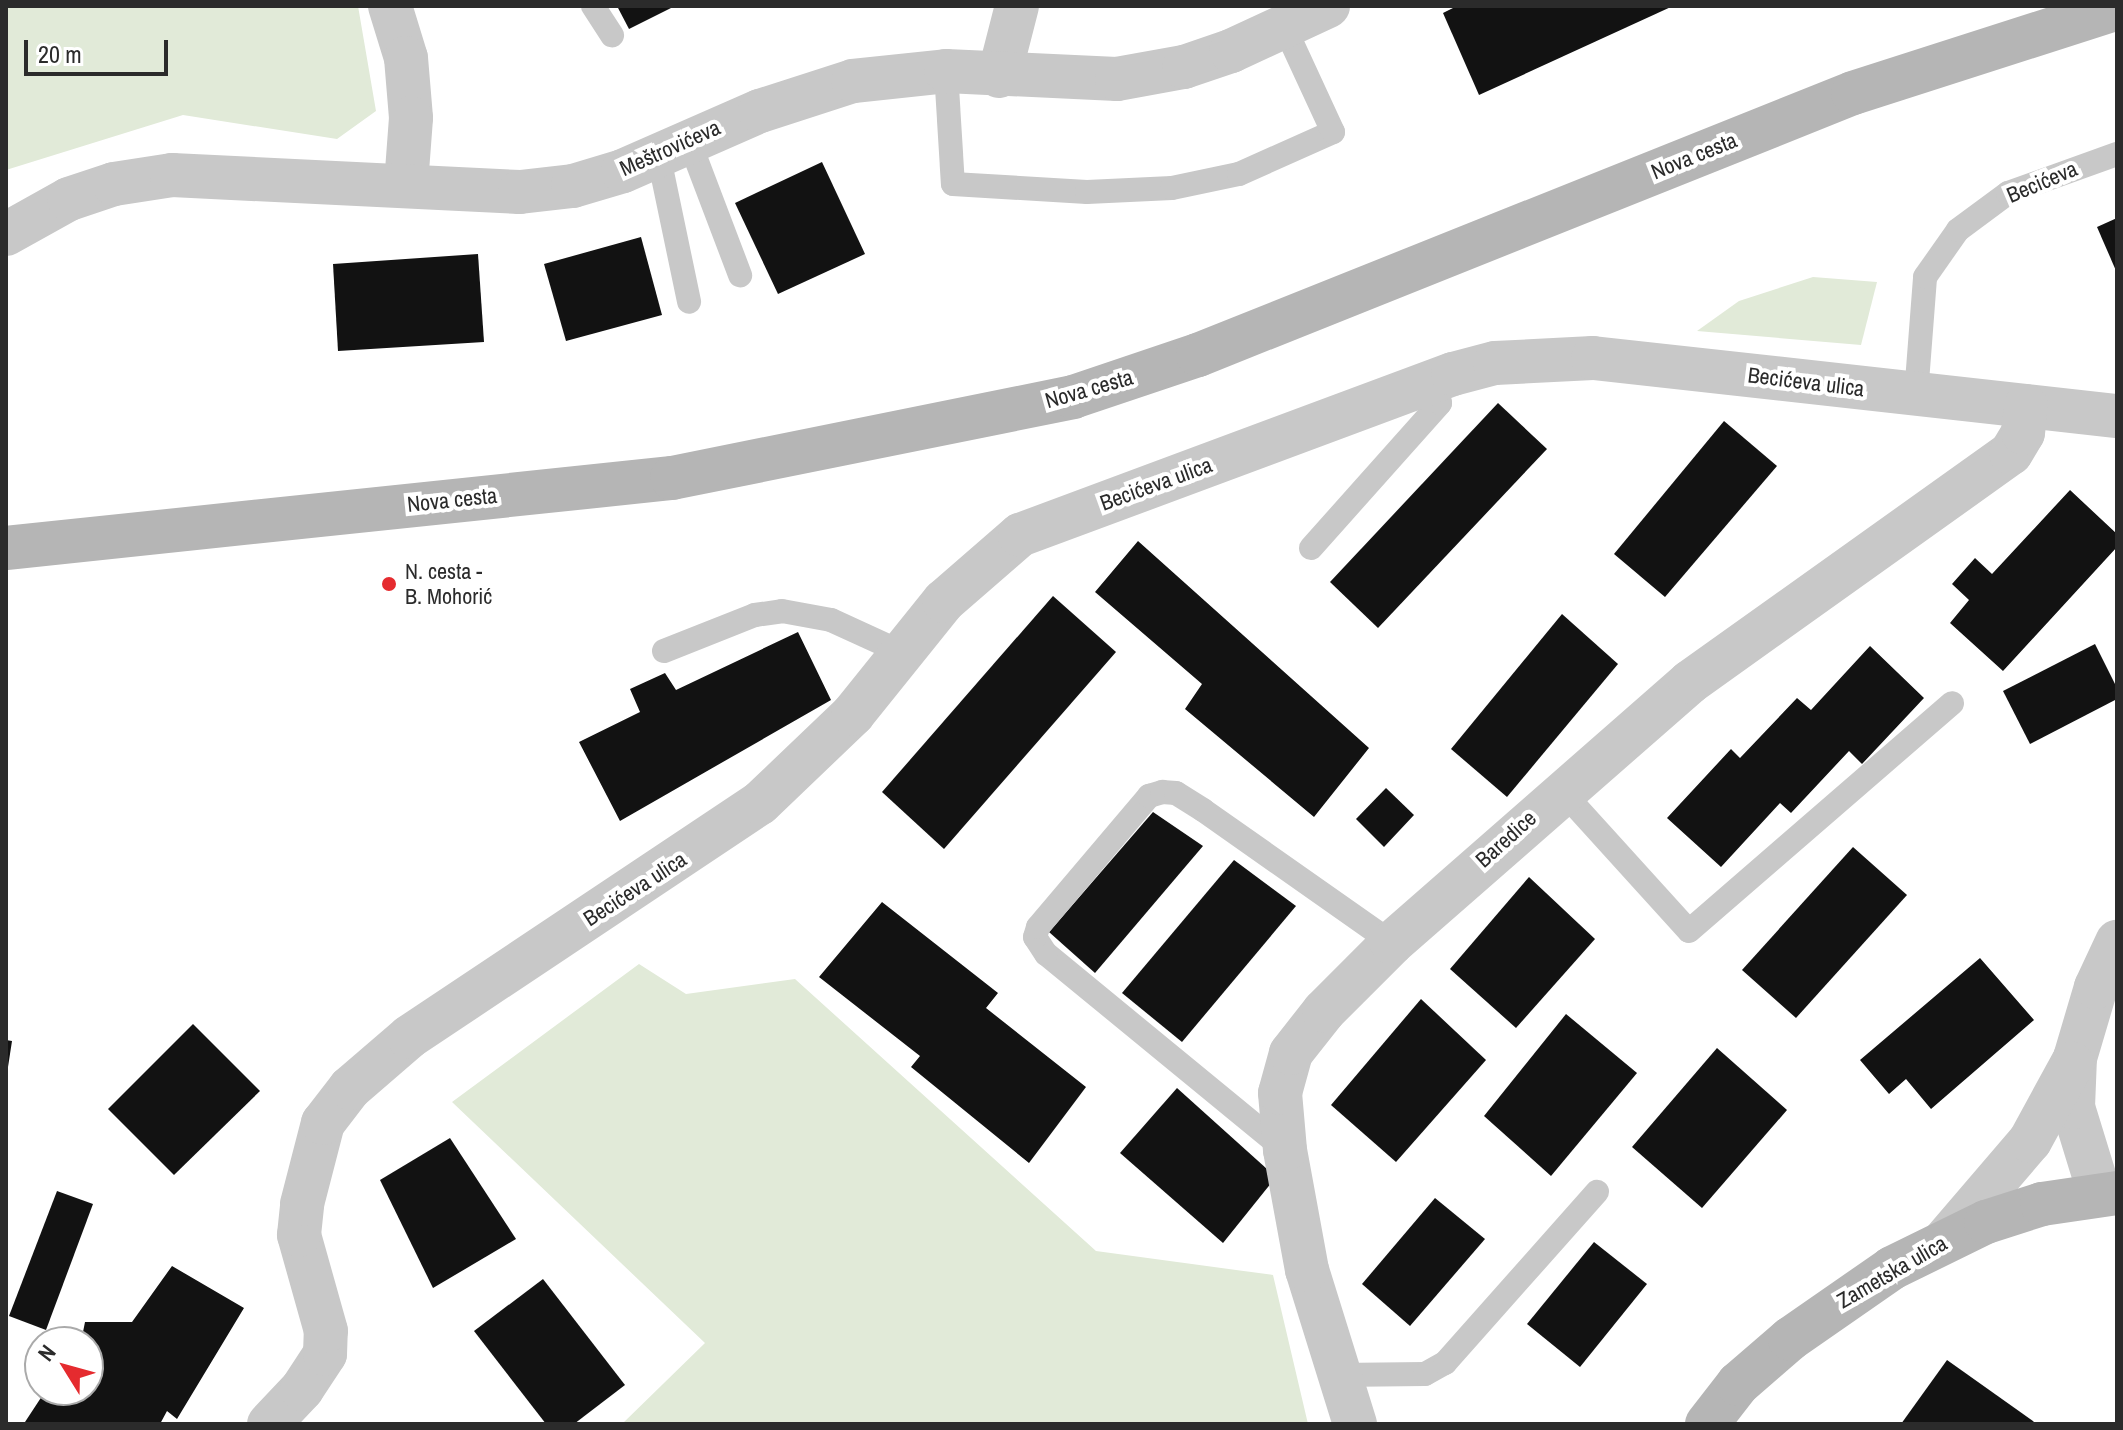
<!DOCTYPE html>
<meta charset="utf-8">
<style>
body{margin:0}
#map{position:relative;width:2123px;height:1430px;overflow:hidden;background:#fff;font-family:"Archivo Narrow",sans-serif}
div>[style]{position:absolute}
.green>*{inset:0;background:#e1ead8}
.building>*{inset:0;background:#121212}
.lane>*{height:24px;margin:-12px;padding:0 12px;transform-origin:12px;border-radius:12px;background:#c8c8c8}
.street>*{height:44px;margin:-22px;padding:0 22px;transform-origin:22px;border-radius:22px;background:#c8c8c8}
.secondary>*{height:44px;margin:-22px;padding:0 22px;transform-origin:22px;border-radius:22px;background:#b5b5b5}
.dots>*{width:22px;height:22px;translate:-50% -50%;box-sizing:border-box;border:4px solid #fff;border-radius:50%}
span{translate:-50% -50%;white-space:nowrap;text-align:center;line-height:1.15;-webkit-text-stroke:8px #fff;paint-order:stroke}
.street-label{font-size:22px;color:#2b2b2b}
.poi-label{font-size:22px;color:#2b2b2b}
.left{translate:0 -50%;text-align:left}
.frame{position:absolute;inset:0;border:8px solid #2b2b2b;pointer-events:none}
.north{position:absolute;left:24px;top:1326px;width:80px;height:80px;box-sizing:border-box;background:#fff;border:2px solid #aaa;border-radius:50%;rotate:307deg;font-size:22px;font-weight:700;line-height:32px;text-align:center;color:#2b2b2b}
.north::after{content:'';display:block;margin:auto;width:28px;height:36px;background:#e52b2f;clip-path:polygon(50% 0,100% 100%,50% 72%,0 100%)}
.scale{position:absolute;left:24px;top:40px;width:144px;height:36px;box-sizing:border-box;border:4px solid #2b2b2b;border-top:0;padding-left:10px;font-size:24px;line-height:28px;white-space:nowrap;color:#2b2b2b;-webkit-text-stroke:6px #fff;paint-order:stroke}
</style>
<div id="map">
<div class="green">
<i style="clip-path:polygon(6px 6px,358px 6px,376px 111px,337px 139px,183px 115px,6px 170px)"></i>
<i style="clip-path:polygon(1813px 277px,1877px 282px,1861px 345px,1697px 331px,1739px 301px)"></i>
<i style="clip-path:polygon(639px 964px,686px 994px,795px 979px,1096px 1251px,1273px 1275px,1308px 1424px,622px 1424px,705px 1343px,452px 1102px)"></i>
</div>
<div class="building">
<i style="clip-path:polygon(617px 6px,675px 6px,629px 29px)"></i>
<i style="clip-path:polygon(1457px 6px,1673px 6px,1479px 95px,1443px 13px)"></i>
<i style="clip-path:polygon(822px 162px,865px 254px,778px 294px,735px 203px)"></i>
<i style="clip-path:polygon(2117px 218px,2117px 273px,2097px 227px)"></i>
<i style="clip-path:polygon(641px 237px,662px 315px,566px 341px,544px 264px)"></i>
<i style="clip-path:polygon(478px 254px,484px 342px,338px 351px,333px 264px)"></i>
<i style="clip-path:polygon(1498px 403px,1547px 449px,1378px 628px,1330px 582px)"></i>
<i style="clip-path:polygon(1724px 421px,1777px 466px,1665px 597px,1614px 554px)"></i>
<i style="clip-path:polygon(2070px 490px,2117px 534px,2117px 547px,2003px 671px,1950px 623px,1969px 600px,1952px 584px,1975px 558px,1992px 574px)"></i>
<i style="clip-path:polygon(1138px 541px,1369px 748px,1314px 817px,1185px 709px,1202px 684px,1095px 592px)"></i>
<i style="clip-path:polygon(1053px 596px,1116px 652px,944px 849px,882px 792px)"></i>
<i style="clip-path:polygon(1562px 614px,1618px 664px,1507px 797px,1451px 749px)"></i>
<i style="clip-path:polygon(798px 632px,831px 700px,620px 821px,579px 742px,640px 712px,630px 689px,665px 673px,676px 690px)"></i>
<i style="clip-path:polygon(2095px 644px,2117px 688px,2117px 699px,2030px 744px,2003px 691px)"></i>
<i style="clip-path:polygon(1870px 646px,1924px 698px,1862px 764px,1849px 751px,1791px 813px,1780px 803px,1721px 867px,1667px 818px,1731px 749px,1740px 758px,1797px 698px,1811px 710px)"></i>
<i style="clip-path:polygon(1386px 788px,1414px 815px,1384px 847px,1356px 819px)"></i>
<i style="clip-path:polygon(1153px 812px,1203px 846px,1095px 973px,1049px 932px)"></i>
<i style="clip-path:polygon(1853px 847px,1907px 895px,1796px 1018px,1742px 970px)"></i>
<i style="clip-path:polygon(1234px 860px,1296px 906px,1182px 1042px,1122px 993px)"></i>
<i style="clip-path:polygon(1529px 877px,1595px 939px,1516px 1028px,1450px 969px)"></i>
<i style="clip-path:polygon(882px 902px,998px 993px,986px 1008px,1086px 1087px,1029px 1163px,911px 1067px,920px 1056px,819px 977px)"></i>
<i style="clip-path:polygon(1980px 958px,2034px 1020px,1931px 1109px,1906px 1079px,1889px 1094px,1860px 1060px)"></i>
<i style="clip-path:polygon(1421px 999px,1486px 1060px,1396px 1162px,1331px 1105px)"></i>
<i style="clip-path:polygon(1566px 1014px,1637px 1073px,1551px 1176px,1484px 1116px)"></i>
<i style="clip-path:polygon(193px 1024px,260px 1091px,174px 1175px,108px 1109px)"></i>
<i style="clip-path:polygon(6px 1040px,12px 1041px,8px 1067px,6px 1067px)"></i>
<i style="clip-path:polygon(1717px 1048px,1787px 1110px,1702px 1208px,1632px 1147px)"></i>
<i style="clip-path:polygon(1177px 1088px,1276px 1177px,1223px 1243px,1120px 1153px)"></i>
<i style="clip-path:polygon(450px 1138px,516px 1239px,433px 1288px,380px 1180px)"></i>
<i style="clip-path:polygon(57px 1191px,93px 1204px,46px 1330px,9px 1316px)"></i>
<i style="clip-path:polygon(1435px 1198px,1485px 1239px,1410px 1326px,1362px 1284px)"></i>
<i style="clip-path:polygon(1594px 1242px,1647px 1284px,1580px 1367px,1527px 1324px)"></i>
<i style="clip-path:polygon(172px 1266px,244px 1308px,177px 1419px,167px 1411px,160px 1424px,25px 1422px,46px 1390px,88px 1390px,88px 1342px,81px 1342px,85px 1322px,132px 1322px)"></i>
<i style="clip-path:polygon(543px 1279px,625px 1385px,574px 1424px,546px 1424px,474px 1331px)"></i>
<i style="clip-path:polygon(1947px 1360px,2037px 1424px,1901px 1424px)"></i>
</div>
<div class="lane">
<i style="left:593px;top:6px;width:35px;rotate:57deg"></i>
<i style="left:946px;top:71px;width:113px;rotate:86.5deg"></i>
<i style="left:953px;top:184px;width:134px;rotate:3.4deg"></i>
<i style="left:1087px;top:192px;width:85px;rotate:-2.7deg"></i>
<i style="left:1172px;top:188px;width:68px;rotate:-11.8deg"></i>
<i style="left:1239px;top:174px;width:103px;rotate:-24.1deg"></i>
<i style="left:1333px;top:132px;width:115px;rotate:-114.8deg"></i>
<i style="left:688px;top:138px;width:147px;rotate:69.2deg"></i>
<i style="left:658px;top:153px;width:152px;rotate:78.2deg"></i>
<i style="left:1916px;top:395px;width:118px;rotate:-85.6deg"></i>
<i style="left:1925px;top:277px;width:57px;rotate:-54.9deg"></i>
<i style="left:1958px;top:230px;width:62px;rotate:-36.5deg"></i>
<i style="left:2008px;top:193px;width:116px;rotate:-19.7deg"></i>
<i style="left:1311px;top:548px;width:194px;rotate:-48.3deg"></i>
<i style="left:1440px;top:403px;width:23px;rotate:-100deg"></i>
<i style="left:664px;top:651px;width:98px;rotate:-21.6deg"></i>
<i style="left:755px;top:615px;width:27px;rotate:-8deg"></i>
<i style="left:782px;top:611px;width:50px;rotate:10.4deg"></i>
<i style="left:831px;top:620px;width:79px;rotate:24.6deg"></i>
<i style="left:1561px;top:790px;width:190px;rotate:47.8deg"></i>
<i style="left:1689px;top:931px;width:348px;rotate:-40.9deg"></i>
<i style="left:1285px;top:1150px;width:309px;rotate:-140.6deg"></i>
<i style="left:1046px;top:954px;width:20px;rotate:-123deg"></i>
<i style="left:1035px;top:937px;width:10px;rotate:-73deg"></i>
<i style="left:1038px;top:927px;width:172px;rotate:-49.7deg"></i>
<i style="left:1149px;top:796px;width:14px;rotate:-17deg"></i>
<i style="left:1162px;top:792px;width:14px;rotate:4deg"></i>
<i style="left:1176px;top:793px;width:32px;rotate:32deg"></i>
<i style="left:1203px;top:810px;width:231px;rotate:35.1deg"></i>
<i style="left:1337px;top:1375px;width:88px;rotate:-0.7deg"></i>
<i style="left:1425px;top:1374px;width:23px;rotate:-29deg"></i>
<i style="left:1445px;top:1363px;width:229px;rotate:-48.4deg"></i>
</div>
<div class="street">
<i style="left:390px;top:6px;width:54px;rotate:72.9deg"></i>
<i style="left:406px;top:58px;width:60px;rotate:85.2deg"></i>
<i style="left:411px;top:118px;width:66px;rotate:94.3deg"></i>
<i style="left:999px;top:76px;width:72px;rotate:-75.6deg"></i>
<i style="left:6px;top:234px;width:72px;rotate:-29.1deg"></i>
<i style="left:69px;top:199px;width:47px;rotate:-18.4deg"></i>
<i style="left:114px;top:184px;width:59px;rotate:-8.8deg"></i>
<i style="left:172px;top:175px;width:348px;rotate:2.8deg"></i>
<i style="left:520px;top:192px;width:53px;rotate:-6.5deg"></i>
<i style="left:573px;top:186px;width:52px;rotate:-16.7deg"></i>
<i style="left:623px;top:171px;width:150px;rotate:-23.7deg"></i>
<i style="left:760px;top:111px;width:98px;rotate:-17.9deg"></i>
<i style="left:853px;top:81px;width:94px;rotate:-6.1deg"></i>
<i style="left:946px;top:71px;width:171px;rotate:2.7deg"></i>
<i style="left:1117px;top:79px;width:68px;rotate:-10.2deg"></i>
<i style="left:1184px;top:67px;width:50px;rotate:-18.8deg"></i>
<i style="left:1231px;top:51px;width:107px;rotate:-24.9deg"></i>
<i style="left:2100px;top:1195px;width:92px;rotate:-107.1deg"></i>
<i style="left:2073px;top:1107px;width:49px;rotate:-87.7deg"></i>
<i style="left:2075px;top:1058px;width:74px;rotate:-73.5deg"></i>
<i style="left:2096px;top:987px;width:50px;rotate:-65deg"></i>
<i style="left:1945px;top:1240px;width:130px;rotate:-49.4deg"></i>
<i style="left:2030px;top:1141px;width:88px;rotate:-61.4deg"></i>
<i style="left:269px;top:1424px;width:48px;rotate:-46.7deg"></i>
<i style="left:302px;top:1389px;width:42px;rotate:-56.7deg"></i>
<i style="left:325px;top:1354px;width:23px;rotate:-88deg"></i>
<i style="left:326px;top:1331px;width:100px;rotate:-105.7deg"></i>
<i style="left:299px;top:1235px;width:31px;rotate:-84deg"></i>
<i style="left:302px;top:1204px;width:84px;rotate:-75.5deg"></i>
<i style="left:323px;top:1123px;width:44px;rotate:-52.4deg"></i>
<i style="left:350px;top:1088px;width:78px;rotate:-40.8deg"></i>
<i style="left:409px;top:1037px;width:422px;rotate:-33.7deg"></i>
<i style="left:760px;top:803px;width:129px;rotate:-43.7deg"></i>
<i style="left:853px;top:714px;width:145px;rotate:-51.2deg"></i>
<i style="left:944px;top:601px;width:101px;rotate:-41deg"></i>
<i style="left:1020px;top:535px;width:462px;rotate:-20.4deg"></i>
<i style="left:1453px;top:374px;width:43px;rotate:-14.7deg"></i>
<i style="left:1495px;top:363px;width:98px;rotate:-2.9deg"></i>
<i style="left:1593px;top:358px;width:527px;rotate:6.32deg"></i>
<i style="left:1355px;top:1424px;width:161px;rotate:-107.3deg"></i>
<i style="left:1307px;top:1270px;width:122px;rotate:-100.4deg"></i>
<i style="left:1285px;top:1150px;width:57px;rotate:-95deg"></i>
<i style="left:1280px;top:1093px;width:41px;rotate:-74.6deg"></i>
<i style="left:1291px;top:1053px;width:53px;rotate:-51.8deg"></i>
<i style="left:1324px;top:1011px;width:96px;rotate:-45deg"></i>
<i style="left:1392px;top:943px;width:396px;rotate:-41.2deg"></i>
<i style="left:1690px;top:682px;width:394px;rotate:-35.5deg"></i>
<i style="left:2011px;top:453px;width:23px;rotate:-59deg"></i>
<i style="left:2023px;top:433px;width:27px;rotate:-84deg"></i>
</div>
<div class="secondary">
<i style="left:6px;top:548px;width:670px;rotate:-6deg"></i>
<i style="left:672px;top:478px;width:409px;rotate:-11.4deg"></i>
<i style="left:1073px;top:397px;width:132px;rotate:-18.6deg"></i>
<i style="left:1198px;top:355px;width:705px;rotate:-21.8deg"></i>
<i style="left:1853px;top:93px;width:277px;rotate:-17.8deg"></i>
<i style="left:1707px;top:1424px;width:51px;rotate:-52.2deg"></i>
<i style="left:1738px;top:1384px;width:69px;rotate:-40.9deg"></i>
<i style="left:1790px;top:1339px;width:124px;rotate:-34.8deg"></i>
<i style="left:1892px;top:1268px;width:105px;rotate:-26.1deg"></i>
<i style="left:1986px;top:1222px;width:59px;rotate:-17.8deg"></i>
<i style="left:2042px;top:1204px;width:76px;rotate:-8.3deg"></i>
</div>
<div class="dots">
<i style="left:389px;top:584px;background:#e52b2f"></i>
</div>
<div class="street-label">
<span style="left:670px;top:148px;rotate:-24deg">Meštrovićeva</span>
<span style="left:1694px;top:156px;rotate:-22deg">Nova cesta</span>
<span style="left:2042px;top:182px;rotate:-23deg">Becićeva</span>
<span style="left:1806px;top:382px;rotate:7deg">Becićeva ulica</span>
<span style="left:1089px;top:389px;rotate:-16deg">Nova cesta</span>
<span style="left:1156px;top:484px;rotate:-20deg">Becićeva ulica</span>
<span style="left:452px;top:500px;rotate:-6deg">Nova cesta</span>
<span style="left:1506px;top:839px;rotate:-42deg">Baredice</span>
<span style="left:635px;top:889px;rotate:-33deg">Becićeva ulica</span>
<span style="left:1892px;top:1272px;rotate:-30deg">Zametska ulica</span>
</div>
<div class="poi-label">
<span class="left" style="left:405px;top:584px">N. cesta -<br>B. Mohorić</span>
</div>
<div class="frame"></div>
<div class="north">N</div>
<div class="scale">20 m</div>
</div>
